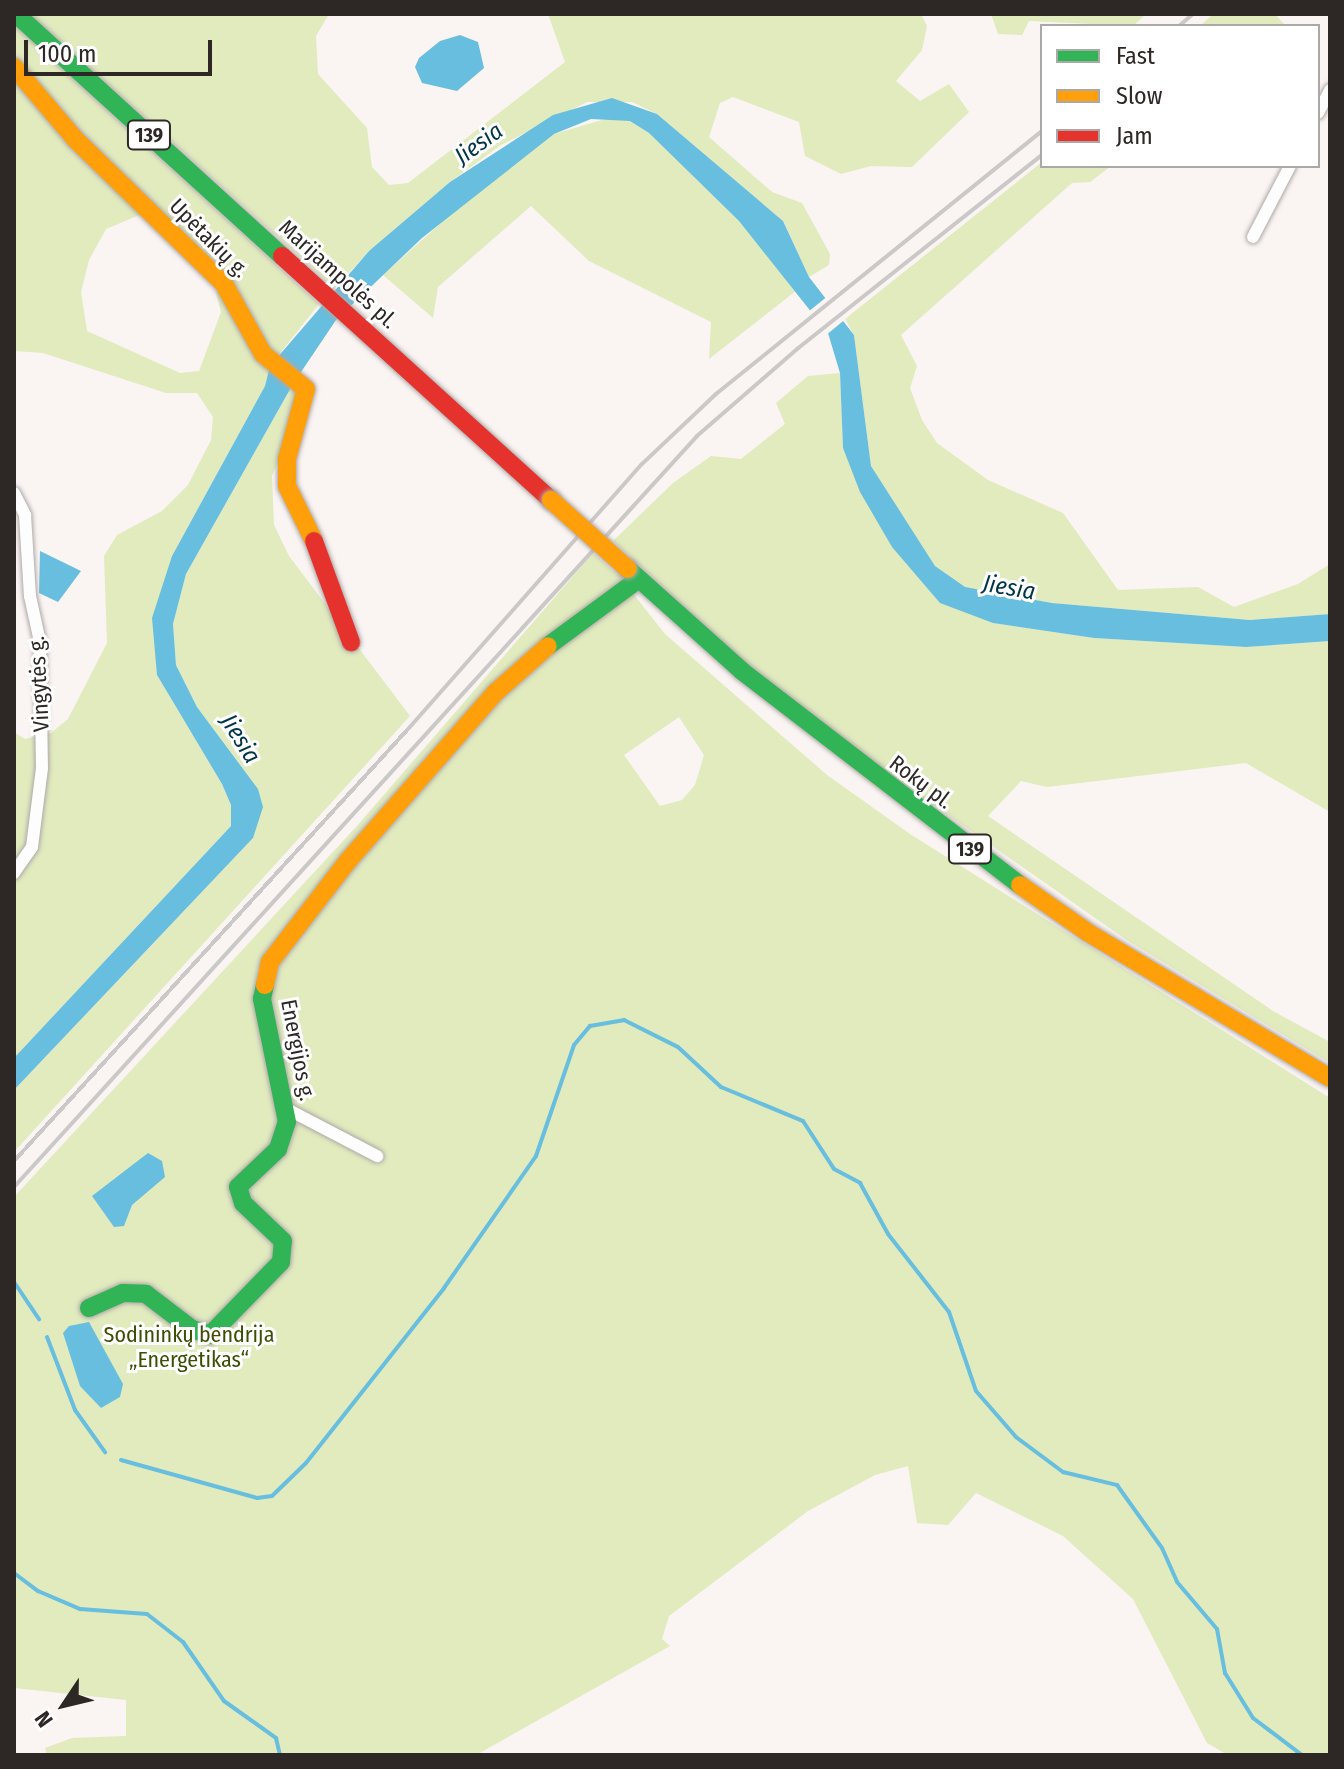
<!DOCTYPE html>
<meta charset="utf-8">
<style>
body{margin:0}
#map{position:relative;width:1344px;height:1769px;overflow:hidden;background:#faf4f2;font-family:"Fira Sans Condensed",sans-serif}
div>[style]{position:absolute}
.green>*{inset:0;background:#e1ebbe}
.water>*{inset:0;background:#68bede}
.pier>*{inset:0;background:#faf4f2}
.stream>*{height:4px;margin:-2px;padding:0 2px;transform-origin:2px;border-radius:2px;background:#68bede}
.roads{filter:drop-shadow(0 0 2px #aea9a7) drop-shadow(0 0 2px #aea9a7)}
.street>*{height:12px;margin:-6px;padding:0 6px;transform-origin:6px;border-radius:6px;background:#fefdfd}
.fast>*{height:18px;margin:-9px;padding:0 9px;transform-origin:9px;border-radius:9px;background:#30b455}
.slow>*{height:18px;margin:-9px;padding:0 9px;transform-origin:9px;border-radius:9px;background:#ff9f0a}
.jam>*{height:18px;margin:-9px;padding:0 9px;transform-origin:9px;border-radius:9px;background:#e5322d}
.rail>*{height:4px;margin:-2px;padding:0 2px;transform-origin:2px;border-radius:2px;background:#cac9c8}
.bridges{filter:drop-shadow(0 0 2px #aea9a7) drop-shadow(0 0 2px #aea9a7)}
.slow-bridge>*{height:18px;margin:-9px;padding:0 9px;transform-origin:9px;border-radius:9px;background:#ff9f0a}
span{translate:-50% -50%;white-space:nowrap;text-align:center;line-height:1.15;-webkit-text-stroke:6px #fff;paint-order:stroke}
.shield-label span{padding:2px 6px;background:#fff;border:2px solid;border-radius:6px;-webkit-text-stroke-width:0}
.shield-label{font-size:20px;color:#2d2725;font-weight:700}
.street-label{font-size:22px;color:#2d2725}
.park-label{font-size:22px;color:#3e4d03}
.water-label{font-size:24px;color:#003649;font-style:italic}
.frame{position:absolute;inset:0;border:16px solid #2d2725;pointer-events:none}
.legend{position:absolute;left:1040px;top:24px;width:280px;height:144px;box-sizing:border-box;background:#fff;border:2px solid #aba9a8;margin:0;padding:10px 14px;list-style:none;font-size:24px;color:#2d2725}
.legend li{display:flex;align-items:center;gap:16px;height:40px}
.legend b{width:40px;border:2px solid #aba9a8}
.north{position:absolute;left:24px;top:1665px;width:80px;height:80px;-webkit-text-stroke:6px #fff;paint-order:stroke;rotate:235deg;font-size:22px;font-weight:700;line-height:32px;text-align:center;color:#2d2725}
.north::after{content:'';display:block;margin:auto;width:28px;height:36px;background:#2d2725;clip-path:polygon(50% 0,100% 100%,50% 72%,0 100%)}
.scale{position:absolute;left:24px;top:40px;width:188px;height:36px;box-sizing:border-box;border:4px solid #2d2725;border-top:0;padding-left:10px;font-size:24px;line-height:28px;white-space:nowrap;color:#2d2725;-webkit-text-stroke:6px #fff;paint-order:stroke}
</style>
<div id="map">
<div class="green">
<i style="clip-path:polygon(30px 14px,329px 14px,316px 36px,318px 74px,367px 128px,372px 167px,389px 185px,408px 183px,565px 62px,548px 14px,921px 14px,927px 26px,922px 50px,896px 81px,920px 101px,949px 84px,969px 112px,912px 167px,871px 166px,841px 174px,805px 156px,799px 122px,733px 97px,720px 103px,709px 137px,772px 192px,802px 203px,830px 254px,829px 265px,809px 277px,783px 221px,657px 114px,632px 102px,587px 102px,501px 145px,450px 182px,369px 251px,335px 288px)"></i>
<i style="clip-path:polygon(991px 14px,1146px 14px,1133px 26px,1029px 21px,1022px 35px,998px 34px)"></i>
<i style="clip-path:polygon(1213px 14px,1275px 14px,1284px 24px,1200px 26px)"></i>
<i style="clip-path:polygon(14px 26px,319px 304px,270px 366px,265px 386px,172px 556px,157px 675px,222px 784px,231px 805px,231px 826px,14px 1058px,14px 732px,25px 739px,51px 733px,68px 719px,107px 643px,104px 556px,117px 535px,162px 511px,188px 485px,211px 440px,213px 417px,197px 393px,166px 393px,43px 353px,14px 351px,14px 81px,65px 142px,142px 214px,106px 229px,89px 260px,81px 292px,87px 331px,180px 373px,199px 371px,221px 312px,216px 293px,222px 289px,260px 334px,233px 287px,82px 137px,14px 56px)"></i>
<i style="clip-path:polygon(609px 118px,630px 121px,649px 133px,739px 221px,797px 290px,709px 359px,711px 322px,589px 261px,531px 206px,438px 287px,433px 318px,383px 275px,489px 180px,554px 134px)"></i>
<i style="clip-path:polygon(1042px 162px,1111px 166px,1090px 182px,1072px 183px,901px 335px,917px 366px,910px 388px,922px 420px,937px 443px,988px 480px,1063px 513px,1118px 590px,1198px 587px,1234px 607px,1298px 584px,1330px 564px,1330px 614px,1250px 620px,1052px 603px,965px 588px,935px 566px,906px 525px,871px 466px,854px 335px,845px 319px)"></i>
<i style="clip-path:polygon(840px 373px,843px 448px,892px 547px,993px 623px,1094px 638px,1246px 647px,1330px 641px,1330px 812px,1246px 763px,1047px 787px,1021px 781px,988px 816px,1273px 1011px,1330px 1042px,1330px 1063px,1128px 941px,901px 782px,744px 661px,613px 541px,673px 483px,711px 456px,741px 459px,785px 424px,776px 403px,808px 376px)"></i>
<i style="clip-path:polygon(293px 384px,303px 401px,272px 476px,274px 525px,289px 556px,410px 716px,14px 1152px,14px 1090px,253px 838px,258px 789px,197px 707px,176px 665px,173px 624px,186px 574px)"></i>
<i style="clip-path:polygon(evenodd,593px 553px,620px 577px,665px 634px,827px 775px,910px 834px,1330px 1098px,1330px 1755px,1228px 1755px,1207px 1743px,1133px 1599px,1063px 1536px,976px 1493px,948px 1525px,917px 1523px,908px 1466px,875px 1475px,808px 1511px,669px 1616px,662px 1639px,670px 1646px,476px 1755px,47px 1755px,45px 1748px,72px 1738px,126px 1736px,126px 1700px,14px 1688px,14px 1197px,356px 827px,593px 553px,679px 717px,704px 755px,695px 785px,682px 800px,660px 806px,624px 755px,679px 717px)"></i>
</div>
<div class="water">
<i style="clip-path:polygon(460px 35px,478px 42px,484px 68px,457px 91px,422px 83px,415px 67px,419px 58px,440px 41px)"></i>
<i style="clip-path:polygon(612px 98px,657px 114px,783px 221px,809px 277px,854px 335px,871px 466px,935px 566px,965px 587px,1052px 603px,1250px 620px,1330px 614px,1330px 641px,1246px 647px,1094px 638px,993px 623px,940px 603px,892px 547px,860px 492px,843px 448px,840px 373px,828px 333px,739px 221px,649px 133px,630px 121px,591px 119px,554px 134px,422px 238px,336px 320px,293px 384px,186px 574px,173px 624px,176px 665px,197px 707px,258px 789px,263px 807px,253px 838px,14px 1090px,14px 1058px,231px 826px,231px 805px,222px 784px,157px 675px,152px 618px,172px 556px,265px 386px,270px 366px,369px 251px,450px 182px,553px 115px)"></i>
<i style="clip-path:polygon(40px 551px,81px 571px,58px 602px,39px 593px)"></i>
<i style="clip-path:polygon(148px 1153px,162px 1161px,165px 1177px,132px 1205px,124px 1226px,114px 1227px,92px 1196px)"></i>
<i style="clip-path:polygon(89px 1322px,123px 1384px,120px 1397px,101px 1408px,80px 1386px,63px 1333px,69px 1326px)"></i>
</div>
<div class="pier">
<i style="clip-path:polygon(829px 295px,848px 317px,825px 336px,808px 312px)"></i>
</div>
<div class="stream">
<i style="left:14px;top:1282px;width:45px;rotate:56deg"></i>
<i style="left:47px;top:1337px;width:78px;rotate:69deg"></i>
<i style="left:75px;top:1410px;width:52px;rotate:54.5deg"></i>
<i style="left:121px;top:1460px;width:141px;rotate:15.6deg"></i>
<i style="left:257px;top:1498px;width:15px;rotate:-8deg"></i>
<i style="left:272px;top:1496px;width:47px;rotate:-44.1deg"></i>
<i style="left:306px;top:1463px;width:223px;rotate:-51.7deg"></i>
<i style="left:444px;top:1288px;width:161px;rotate:-55.1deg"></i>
<i style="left:536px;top:1156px;width:117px;rotate:-71.1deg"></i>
<i style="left:574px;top:1045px;width:25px;rotate:-50deg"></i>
<i style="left:590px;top:1026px;width:35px;rotate:-10deg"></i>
<i style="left:624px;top:1020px;width:60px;rotate:26.6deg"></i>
<i style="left:678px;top:1047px;width:59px;rotate:42.9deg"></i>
<i style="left:721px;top:1087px;width:89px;rotate:22.5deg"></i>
<i style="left:803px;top:1121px;width:57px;rotate:57.1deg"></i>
<i style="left:834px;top:1169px;width:30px;rotate:28deg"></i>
<i style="left:860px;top:1183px;width:58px;rotate:61.2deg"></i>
<i style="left:888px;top:1234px;width:99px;rotate:52deg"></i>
<i style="left:949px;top:1312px;width:83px;rotate:71.1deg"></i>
<i style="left:976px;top:1391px;width:61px;rotate:49deg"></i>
<i style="left:1016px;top:1437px;width:59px;rotate:36.7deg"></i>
<i style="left:1063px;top:1472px;width:56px;rotate:13.5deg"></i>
<i style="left:1117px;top:1485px;width:77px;rotate:54.5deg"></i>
<i style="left:1162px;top:1548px;width:37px;rotate:66deg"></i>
<i style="left:1177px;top:1582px;width:62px;rotate:49.6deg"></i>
<i style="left:1217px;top:1629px;width:45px;rotate:79.7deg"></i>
<i style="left:1225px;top:1673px;width:53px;rotate:58.1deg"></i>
<i style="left:1253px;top:1718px;width:61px;rotate:37.1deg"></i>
<i style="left:14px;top:1573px;width:30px;rotate:37deg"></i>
<i style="left:38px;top:1591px;width:46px;rotate:23.2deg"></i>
<i style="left:80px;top:1609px;width:67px;rotate:4.3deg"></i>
<i style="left:147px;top:1614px;width:46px;rotate:37.9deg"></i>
<i style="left:183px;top:1642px;width:72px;rotate:55.2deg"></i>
<i style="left:224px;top:1701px;width:64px;rotate:35.4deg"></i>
<i style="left:276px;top:1738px;width:17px;rotate:77deg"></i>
</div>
<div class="roads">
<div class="street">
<i style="left:1318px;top:113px;width:26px;rotate:-62deg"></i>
<i style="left:1253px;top:237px;width:80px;rotate:-62.5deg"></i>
<i style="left:14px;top:493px;width:25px;rotate:63deg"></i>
<i style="left:25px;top:515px;width:81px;rotate:86.5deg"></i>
<i style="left:30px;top:596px;width:47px;rotate:77.7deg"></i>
<i style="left:40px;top:642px;width:126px;rotate:89.1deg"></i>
<i style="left:42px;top:768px;width:80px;rotate:97.2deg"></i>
<i style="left:32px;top:847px;width:32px;rotate:125deg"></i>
<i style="left:287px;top:1109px;width:102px;rotate:27.6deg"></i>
</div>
<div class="fast">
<i style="left:16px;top:14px;width:360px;rotate:42.3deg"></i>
<i style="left:628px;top:569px;width:153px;rotate:41.8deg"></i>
<i style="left:742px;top:671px;width:351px;rotate:37.6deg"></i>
<i style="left:548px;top:646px;width:113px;rotate:-36.4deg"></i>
<i style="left:89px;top:1308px;width:37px;rotate:-24deg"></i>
<i style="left:123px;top:1293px;width:23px;rotate:2deg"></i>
<i style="left:146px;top:1294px;width:58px;rotate:37.3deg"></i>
<i style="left:192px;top:1329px;width:19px;rotate:18deg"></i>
<i style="left:210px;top:1335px;width:102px;rotate:-45.8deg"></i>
<i style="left:281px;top:1262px;width:21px;rotate:-85deg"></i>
<i style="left:283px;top:1241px;width:55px;rotate:-136.5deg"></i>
<i style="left:243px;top:1203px;width:17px;rotate:-107deg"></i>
<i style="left:238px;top:1187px;width:55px;rotate:-43.5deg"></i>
<i style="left:278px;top:1149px;width:28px;rotate:-72deg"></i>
<i style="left:287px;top:1122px;width:126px;rotate:-101.5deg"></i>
<i style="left:262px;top:999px;width:14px;rotate:-78deg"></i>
</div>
<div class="slow">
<i style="left:14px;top:67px;width:96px;rotate:49.7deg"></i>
<i style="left:76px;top:140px;width:206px;rotate:44.2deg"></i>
<i style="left:224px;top:284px;width:80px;rotate:60.9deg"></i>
<i style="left:263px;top:354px;width:55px;rotate:39.1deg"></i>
<i style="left:306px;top:389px;width:73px;rotate:105.2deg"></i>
<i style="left:287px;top:459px;width:27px;rotate:90deg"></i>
<i style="left:287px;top:486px;width:61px;rotate:63.9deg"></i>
<i style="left:1020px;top:885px;width:82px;rotate:35deg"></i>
<i style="left:1087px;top:932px;width:283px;rotate:31deg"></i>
<i style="left:265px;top:985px;width:24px;rotate:-78deg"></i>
<i style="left:270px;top:962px;width:126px;rotate:-52.4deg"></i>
<i style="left:347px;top:862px;width:226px;rotate:-48.8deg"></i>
<i style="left:496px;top:692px;width:69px;rotate:-41.5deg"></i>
</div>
<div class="jam">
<i style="left:282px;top:256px;width:363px;rotate:42.2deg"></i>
<i style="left:314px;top:541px;width:108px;rotate:69.9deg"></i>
</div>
</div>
<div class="rail">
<i style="left:1179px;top:26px;width:18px;rotate:-41deg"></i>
<i style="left:14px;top:1161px;width:586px;rotate:-47.63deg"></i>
<i style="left:409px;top:728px;width:352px;rotate:-48.6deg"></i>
<i style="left:642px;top:464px;width:102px;rotate:-43.4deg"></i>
<i style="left:716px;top:394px;width:419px;rotate:-38.9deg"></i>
<i style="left:14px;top:1187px;width:1015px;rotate:-47.71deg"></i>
<i style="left:697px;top:436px;width:133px;rotate:-41deg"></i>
<i style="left:797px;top:349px;width:313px;rotate:-38.4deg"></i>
</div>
<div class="bridges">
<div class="slow-bridge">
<i style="left:551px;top:500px;width:103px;rotate:41.9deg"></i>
</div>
</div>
<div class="shield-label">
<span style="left:149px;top:135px">139</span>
<span style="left:970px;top:849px">139</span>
</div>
<div class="street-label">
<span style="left:209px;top:238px;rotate:45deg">Upėtakių g.</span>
<span style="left:338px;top:274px;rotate:42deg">Marijampolės pl.</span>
<span style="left:39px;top:684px;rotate:-93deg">Vingytės g.</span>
<span style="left:921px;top:782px;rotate:37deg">Rokų pl.</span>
<span style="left:298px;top:1050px;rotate:79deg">Energijos g.</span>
</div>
<div class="park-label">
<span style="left:189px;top:1347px">Sodininkų bendrija<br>„Energetikas“</span>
</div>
<div class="water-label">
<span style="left:479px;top:144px;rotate:-36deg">Jiesia</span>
<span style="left:1009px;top:588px;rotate:10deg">Jiesia</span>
<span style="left:240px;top:739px;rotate:58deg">Jiesia</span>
</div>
<div class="frame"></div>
<ul class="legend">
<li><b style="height:10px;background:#30b455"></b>Fast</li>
<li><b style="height:10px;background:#ff9f0a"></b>Slow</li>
<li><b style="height:10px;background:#e5322d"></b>Jam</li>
</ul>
<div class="north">N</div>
<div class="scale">100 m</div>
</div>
